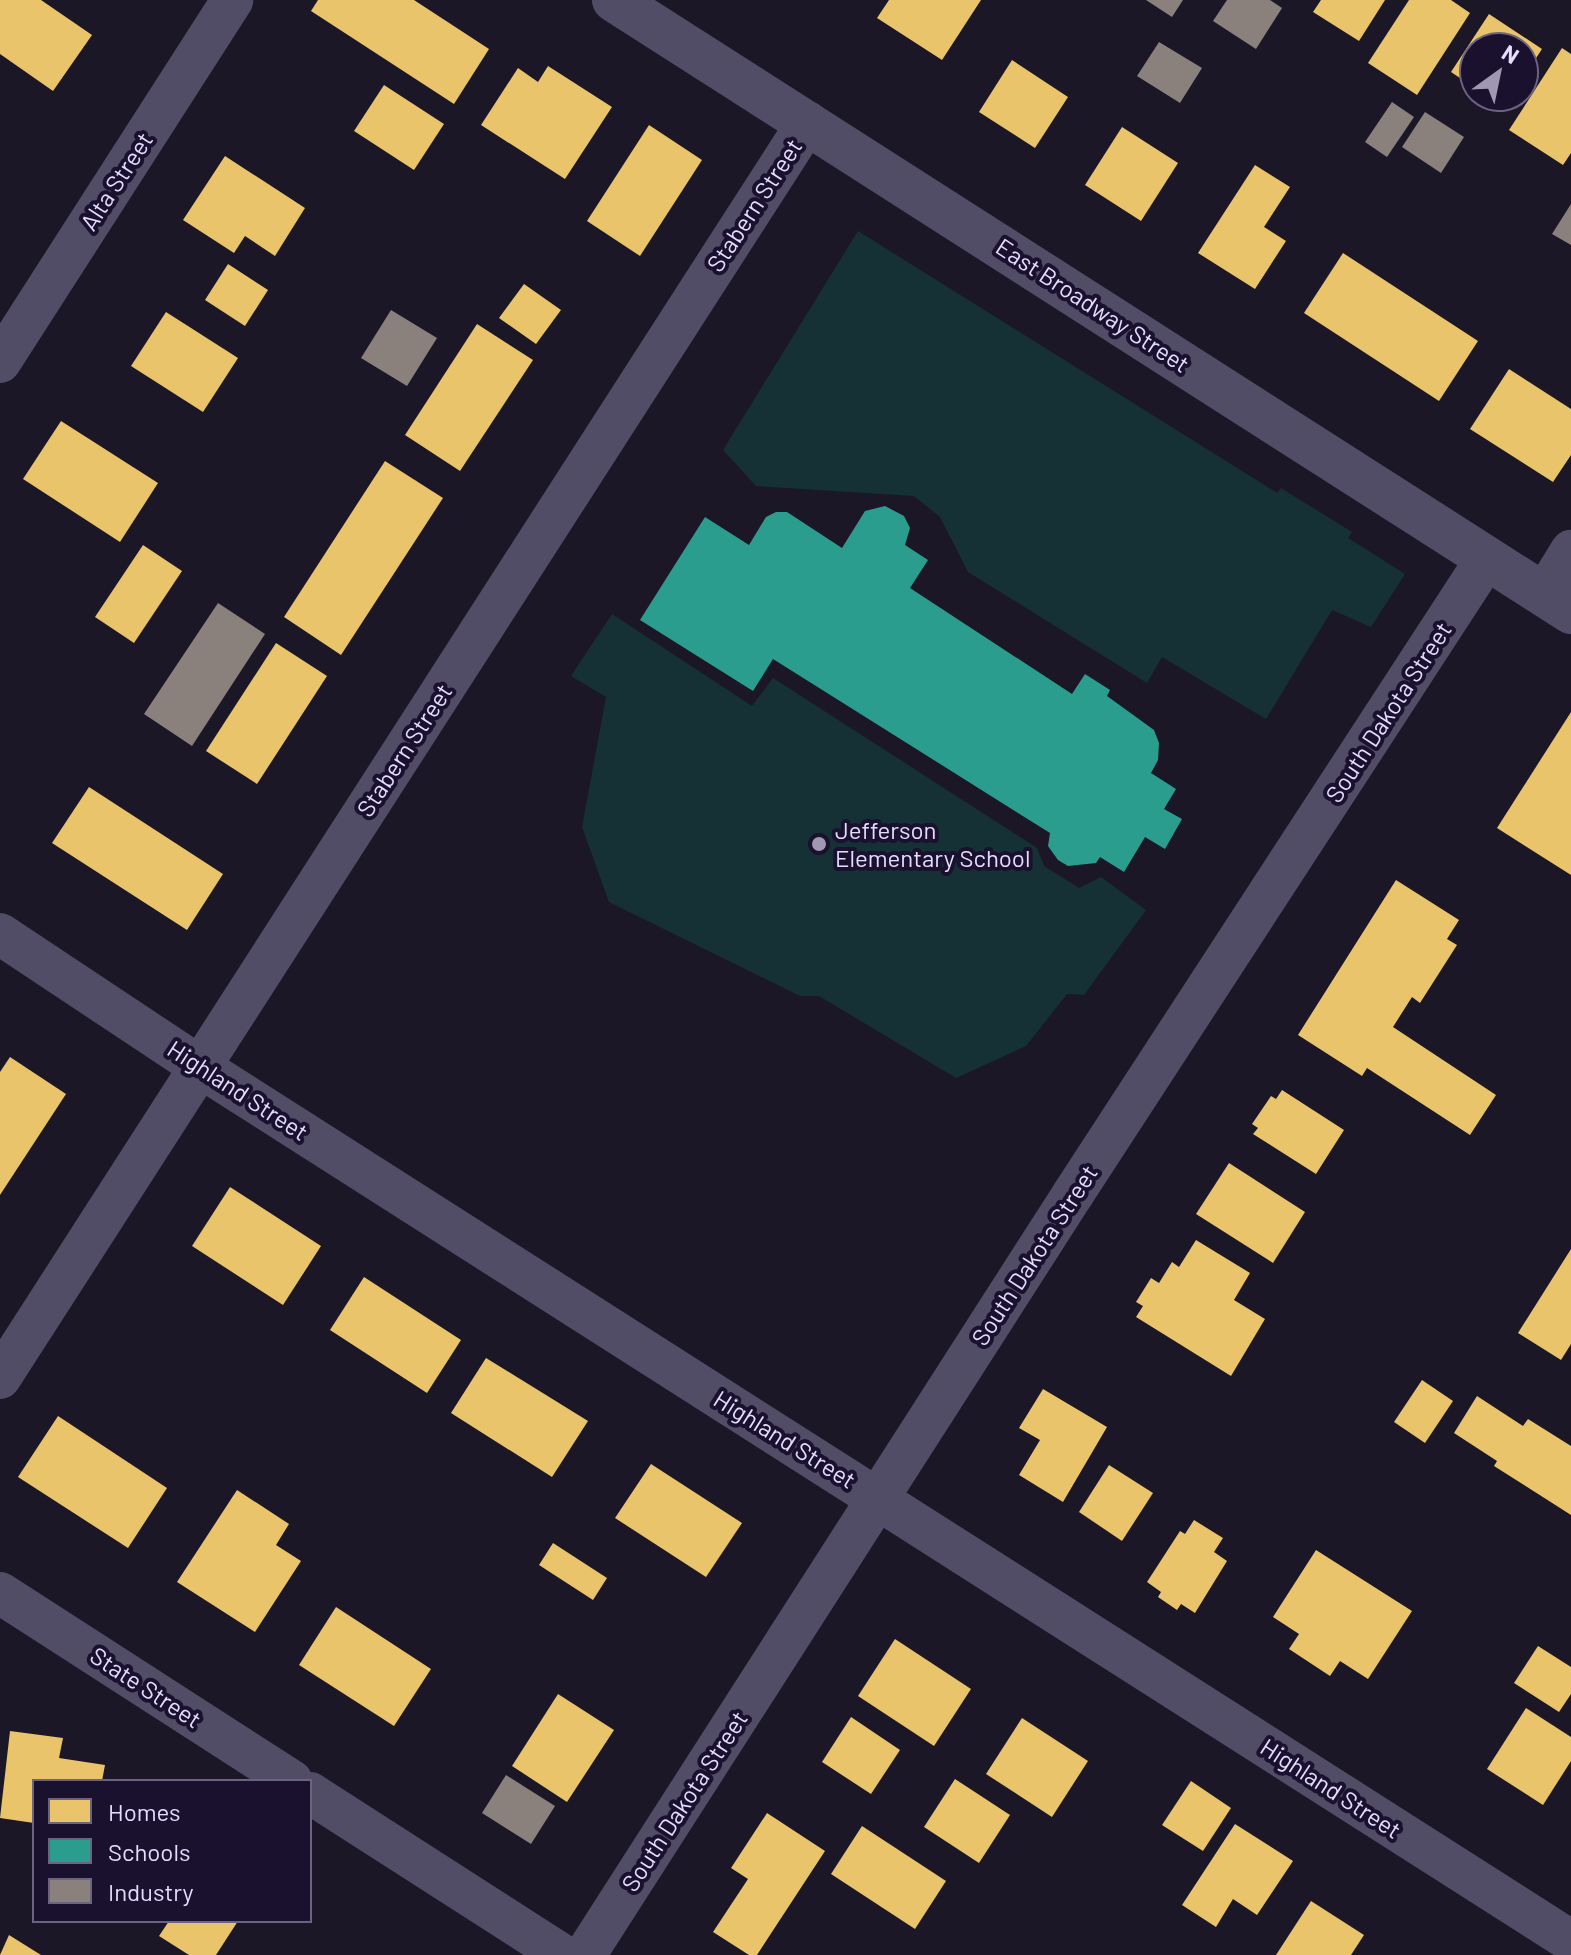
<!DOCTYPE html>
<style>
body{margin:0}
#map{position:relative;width:1571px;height:1955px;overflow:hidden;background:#1c1727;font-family:Barlow,sans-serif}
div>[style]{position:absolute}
.green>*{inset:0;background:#153135}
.homes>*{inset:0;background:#e9c46a}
.schools>*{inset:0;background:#2a9d8f}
.industry>*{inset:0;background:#8a817c}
.minor>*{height:42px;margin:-21px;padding:0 21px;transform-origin:21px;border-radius:21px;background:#514d67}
.tertiary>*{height:44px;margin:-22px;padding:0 22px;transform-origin:22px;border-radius:22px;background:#514d67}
.dots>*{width:22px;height:22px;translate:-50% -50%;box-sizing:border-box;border:4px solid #19112d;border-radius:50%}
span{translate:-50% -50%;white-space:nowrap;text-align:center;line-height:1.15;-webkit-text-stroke:8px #19112d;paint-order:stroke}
.street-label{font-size:24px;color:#e4ddff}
.poi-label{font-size:24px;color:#e4ddff}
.left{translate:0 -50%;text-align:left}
.legend{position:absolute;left:32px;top:1779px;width:280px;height:144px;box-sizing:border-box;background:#19112d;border:2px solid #6a6381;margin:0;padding:10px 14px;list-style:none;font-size:24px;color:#e4ddff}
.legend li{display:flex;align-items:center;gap:16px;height:40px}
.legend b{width:40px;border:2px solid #6a6381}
.north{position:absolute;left:1459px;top:32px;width:80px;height:80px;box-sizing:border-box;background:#19112d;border:2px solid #6a6381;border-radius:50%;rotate:33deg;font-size:22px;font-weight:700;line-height:32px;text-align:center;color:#e4ddff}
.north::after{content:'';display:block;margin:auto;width:28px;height:36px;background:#9e98b3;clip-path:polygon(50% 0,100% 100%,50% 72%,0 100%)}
</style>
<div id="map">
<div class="green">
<i style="clip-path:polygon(858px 231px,1277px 493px,1281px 488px,1352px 532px,1348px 538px,1405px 574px,1371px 627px,1332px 610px,1266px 719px,1162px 657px,1147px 683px,968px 572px,940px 517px,914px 496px,756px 486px,723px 450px)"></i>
<i style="clip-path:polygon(612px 614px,752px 706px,773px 678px,1037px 848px,1044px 866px,1079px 888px,1101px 877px,1146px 910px,1084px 995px,1067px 994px,1026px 1046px,956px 1078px,819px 996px,800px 996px,609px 902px,582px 827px,606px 697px,571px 676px)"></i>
</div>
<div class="homes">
<i style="clip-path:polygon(0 0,41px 0,92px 35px,53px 91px,0 54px)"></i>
<i style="clip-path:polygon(318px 0,414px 0,489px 49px,454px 104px,311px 11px)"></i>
<i style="clip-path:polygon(889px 0,981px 0,942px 60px,877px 18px)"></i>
<i style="clip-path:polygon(1321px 0,1385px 0,1359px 41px,1313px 12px)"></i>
<i style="clip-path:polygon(1409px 0,1451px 0,1470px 13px,1417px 95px,1368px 63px)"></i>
<i style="clip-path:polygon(1489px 14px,1542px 49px,1523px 78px,1523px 48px,1475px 48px,1475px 88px,1451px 72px)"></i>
<i style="clip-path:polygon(1562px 48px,1571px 54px,1571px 153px,1563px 165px,1509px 130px)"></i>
<i style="clip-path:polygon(1012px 60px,1068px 97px,1035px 148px,979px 112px)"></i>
<i style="clip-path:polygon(548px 66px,612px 107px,565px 179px,481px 125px,518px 68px,538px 82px)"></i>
<i style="clip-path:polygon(384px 85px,444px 124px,414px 170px,354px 131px)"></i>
<i style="clip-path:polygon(649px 125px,702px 160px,640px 256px,587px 221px)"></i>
<i style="clip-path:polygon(1122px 127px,1178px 163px,1141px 221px,1085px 185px)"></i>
<i style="clip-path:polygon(225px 156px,305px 208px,275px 256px,245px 236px,234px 253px,183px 220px)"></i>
<i style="clip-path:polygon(1255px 165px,1290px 187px,1264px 227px,1286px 241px,1255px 289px,1198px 253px)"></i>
<i style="clip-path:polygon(1343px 253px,1478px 341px,1439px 401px,1304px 313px)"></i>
<i style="clip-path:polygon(228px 264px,268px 290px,245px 326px,205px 300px)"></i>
<i style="clip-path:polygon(524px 284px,561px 310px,536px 344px,499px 318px)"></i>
<i style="clip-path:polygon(166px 312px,238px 358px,203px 412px,131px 366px)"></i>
<i style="clip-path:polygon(477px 324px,533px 360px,460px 471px,405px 435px)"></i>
<i style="clip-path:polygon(1509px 369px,1571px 409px,1571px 455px,1553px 482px,1470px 429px)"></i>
<i style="clip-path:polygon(61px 421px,158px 483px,120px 542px,23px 479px)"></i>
<i style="clip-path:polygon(385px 461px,443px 498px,341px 655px,284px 617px)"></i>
<i style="clip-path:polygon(143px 545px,182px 571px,134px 643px,95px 617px)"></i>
<i style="clip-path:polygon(276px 643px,327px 676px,257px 784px,206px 751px)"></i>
<i style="clip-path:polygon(1571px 712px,1571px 875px,1497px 828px)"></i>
<i style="clip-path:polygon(89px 787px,223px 874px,187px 930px,52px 843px)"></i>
<i style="clip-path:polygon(1396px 880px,1459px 920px,1447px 939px,1457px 945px,1420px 1003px,1412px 997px,1393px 1027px,1496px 1095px,1470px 1135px,1367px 1068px,1362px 1076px,1298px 1035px)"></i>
<i style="clip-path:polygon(10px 1057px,66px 1094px,0 1195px,0 1072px)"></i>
<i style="clip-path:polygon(1282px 1090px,1344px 1130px,1316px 1174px,1253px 1134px,1258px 1128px,1252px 1124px,1267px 1102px,1271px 1096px,1276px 1099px)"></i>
<i style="clip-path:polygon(1229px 1163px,1305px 1212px,1273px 1263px,1196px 1214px)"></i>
<i style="clip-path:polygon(230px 1187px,321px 1246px,283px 1305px,192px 1246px)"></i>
<i style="clip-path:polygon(1196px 1240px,1250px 1273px,1234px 1300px,1265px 1319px,1231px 1376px,1136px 1317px,1143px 1306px,1136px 1302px,1151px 1278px,1159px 1283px,1172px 1262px,1179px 1267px)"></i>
<i style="clip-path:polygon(1571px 1249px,1571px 1344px,1561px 1360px,1518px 1333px)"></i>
<i style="clip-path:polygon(364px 1277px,461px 1340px,427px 1393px,330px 1330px)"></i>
<i style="clip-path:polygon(486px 1358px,588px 1421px,552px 1477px,451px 1413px)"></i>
<i style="clip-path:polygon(1422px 1380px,1453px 1401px,1425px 1443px,1394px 1422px)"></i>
<i style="clip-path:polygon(1043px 1389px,1107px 1427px,1063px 1502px,1019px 1475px,1040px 1440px,1019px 1428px)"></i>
<i style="clip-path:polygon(1477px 1396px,1523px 1426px,1528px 1419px,1571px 1446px,1571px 1515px,1494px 1466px,1497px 1461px,1454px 1433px)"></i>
<i style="clip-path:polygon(58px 1416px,167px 1488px,128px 1548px,18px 1477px)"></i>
<i style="clip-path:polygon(651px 1464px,742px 1523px,706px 1577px,615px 1518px)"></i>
<i style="clip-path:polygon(1109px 1465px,1153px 1493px,1122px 1541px,1079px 1512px)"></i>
<i style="clip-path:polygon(237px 1490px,289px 1524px,276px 1545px,301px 1561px,255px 1632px,177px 1582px)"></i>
<i style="clip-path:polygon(1194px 1520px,1223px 1538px,1214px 1552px,1227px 1561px,1195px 1613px,1181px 1604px,1177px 1610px,1158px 1597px,1161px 1592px,1147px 1582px,1180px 1531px,1185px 1534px)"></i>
<i style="clip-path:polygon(553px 1543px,607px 1578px,593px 1600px,539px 1565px)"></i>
<i style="clip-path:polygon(1316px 1550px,1412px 1611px,1368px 1679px,1340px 1661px,1330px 1676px,1289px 1649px,1299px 1634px,1273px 1617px)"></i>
<i style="clip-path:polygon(336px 1607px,431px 1669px,394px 1726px,299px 1665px)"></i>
<i style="clip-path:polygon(895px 1639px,971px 1689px,934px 1746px,858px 1696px)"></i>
<i style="clip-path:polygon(1538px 1646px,1571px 1667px,1571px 1694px,1559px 1712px,1514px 1683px)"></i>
<i style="clip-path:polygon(558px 1694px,614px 1730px,567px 1802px,512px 1766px)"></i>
<i style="clip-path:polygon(1526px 1708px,1571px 1737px,1571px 1761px,1543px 1805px,1487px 1769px)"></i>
<i style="clip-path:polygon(851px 1717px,900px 1750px,871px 1794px,822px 1762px)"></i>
<i style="clip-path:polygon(1022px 1718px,1088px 1761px,1052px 1817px,986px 1774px)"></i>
<i style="clip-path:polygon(10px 1731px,63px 1738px,59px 1758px,105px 1765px,102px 1781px,34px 1781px,34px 1823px,0 1818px)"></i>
<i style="clip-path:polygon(955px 1779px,1010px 1815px,979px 1863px,924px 1827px)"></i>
<i style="clip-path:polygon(1191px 1781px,1231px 1808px,1203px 1851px,1162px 1825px)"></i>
<i style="clip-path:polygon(767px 1813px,825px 1851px,757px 1955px,749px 1955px,713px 1932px,748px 1879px,731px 1868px)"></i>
<i style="clip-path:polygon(1235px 1824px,1293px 1861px,1257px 1915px,1233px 1899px,1216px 1927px,1182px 1905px)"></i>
<i style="clip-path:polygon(862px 1826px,946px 1881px,915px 1929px,831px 1874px)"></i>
<i style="clip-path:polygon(1311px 1901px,1364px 1935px,1351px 1955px,1276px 1955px)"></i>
<i style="clip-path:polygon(169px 1921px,238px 1921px,216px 1955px,189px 1955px,159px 1936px)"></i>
<i style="clip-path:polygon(9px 1935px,41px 1955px,0 1955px)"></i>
</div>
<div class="schools">
<i style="clip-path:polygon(885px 506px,904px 516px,910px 528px,905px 545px,928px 560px,910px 588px,1072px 694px,1085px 674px,1110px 690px,1107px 696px,1154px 730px,1159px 743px,1158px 760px,1151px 773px,1176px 789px,1164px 809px,1182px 819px,1165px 849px,1145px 837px,1124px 872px,1100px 857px,1096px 863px,1068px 866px,1058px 860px,1048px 846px,1050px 833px,773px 659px,753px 691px,640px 620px,705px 517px,749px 545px,766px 517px,776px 512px,787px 512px,842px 548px,865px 511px)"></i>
</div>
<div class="industry">
<i style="clip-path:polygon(1146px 0,1183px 0,1172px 17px)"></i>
<i style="clip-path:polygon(1227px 0,1270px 0,1282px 8px,1256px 49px,1213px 21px)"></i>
<i style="clip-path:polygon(1159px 42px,1202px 68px,1180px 103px,1137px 76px)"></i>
<i style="clip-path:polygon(1392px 102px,1414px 117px,1387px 157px,1365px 142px)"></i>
<i style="clip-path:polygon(1425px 112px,1464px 137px,1441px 173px,1402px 147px)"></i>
<i style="clip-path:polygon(1571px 204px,1571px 245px,1552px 234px)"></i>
<i style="clip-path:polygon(391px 310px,437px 338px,407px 386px,361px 358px)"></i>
<i style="clip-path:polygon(218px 603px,265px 634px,192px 746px,144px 714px)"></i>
<i style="clip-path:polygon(506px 1775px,555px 1806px,531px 1844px,482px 1813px)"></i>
</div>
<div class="minor">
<i style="left:0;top:362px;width:430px;rotate:-57.3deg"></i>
<i style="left:1544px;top:595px;width:52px;rotate:-58.5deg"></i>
<i style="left:0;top:934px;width:240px;rotate:33.6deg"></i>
<i style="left:200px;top:1067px;width:1626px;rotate:32.52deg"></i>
<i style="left:0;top:1378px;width:1493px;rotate:-57.25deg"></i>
<i style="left:0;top:1593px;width:347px;rotate:32.8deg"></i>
<i style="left:310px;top:1793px;width:300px;rotate:32.7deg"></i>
<i style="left:585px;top:1955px;width:904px;rotate:-57.33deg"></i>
<i style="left:1073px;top:1194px;width:759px;rotate:-56.94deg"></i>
</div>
<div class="tertiary">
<i style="left:614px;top:0;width:1136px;rotate:32.6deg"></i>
</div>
<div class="dots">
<i style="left:819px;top:844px;background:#9e98b3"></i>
</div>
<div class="street-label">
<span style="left:116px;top:181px;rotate:-57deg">Alta Street</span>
<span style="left:754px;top:205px;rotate:-57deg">Stabern Street</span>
<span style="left:1093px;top:305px;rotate:33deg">East Broadway Street</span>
<span style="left:1388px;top:712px;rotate:-57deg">South Dakota Street</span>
<span style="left:404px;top:750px;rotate:-57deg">Stabern Street</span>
<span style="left:238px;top:1090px;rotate:33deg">Highland Street</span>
<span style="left:1034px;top:1255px;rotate:-57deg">South Dakota Street</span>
<span style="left:785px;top:1439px;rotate:32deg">Highland Street</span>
<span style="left:146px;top:1687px;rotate:33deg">State Street</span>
<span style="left:1331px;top:1788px;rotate:33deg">Highland Street</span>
<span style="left:684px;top:1801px;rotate:-57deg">South Dakota Street</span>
</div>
<div class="poi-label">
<span class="left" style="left:835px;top:844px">Jefferson<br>Elementary School</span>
</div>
<ul class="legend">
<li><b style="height:22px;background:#e9c46a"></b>Homes</li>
<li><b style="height:22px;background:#2a9d8f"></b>Schools</li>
<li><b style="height:22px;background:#8a817c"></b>Industry</li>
</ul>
<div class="north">N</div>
</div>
